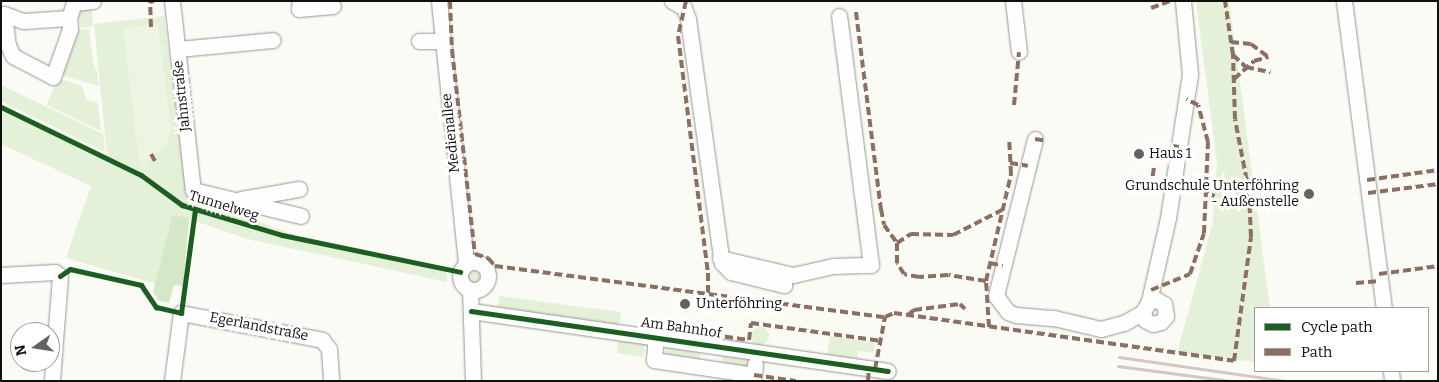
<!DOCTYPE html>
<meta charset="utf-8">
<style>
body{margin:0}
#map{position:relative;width:1439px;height:382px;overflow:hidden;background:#fbfbf6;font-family:Bitter,serif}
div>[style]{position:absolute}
.green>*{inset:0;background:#e4f0d7}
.round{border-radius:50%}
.forest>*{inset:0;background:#d4e7c6}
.pitch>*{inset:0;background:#edf4e1}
.roads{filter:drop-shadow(0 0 1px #959593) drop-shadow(0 0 1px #959593)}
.minor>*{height:15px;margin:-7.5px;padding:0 7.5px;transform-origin:7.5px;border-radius:7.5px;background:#fefefe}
.minor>.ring{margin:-7.5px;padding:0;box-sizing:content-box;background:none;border:15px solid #fefefe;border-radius:50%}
.rail>*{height:3px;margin:-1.5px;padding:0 1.5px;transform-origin:1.5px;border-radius:1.5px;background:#d6c7c6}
.quiet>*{height:4px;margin-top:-2px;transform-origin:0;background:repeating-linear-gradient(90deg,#8d6e63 0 8px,transparent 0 12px)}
.cycleway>*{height:5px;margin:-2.5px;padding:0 2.5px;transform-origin:2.5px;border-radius:2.5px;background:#1b5e20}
.dots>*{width:14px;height:14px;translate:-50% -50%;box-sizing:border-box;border:2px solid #fff;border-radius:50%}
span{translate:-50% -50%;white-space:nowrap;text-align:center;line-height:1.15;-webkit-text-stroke:5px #fff;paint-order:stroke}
.street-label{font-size:14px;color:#0f0f0f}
.poi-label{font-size:14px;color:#0f0f0f}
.left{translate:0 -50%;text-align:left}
.right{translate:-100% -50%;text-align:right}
.frame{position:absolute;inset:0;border:2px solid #0f0f0f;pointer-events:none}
.legend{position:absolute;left:1254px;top:307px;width:175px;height:65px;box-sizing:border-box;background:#fff;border:1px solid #9f9f9f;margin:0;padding:6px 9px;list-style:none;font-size:15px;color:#0f0f0f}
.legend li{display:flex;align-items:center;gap:10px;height:25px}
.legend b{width:25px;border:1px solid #9f9f9f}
.north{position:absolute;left:10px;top:322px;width:50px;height:50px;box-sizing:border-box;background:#fff;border:1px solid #9f9f9f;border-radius:50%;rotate:257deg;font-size:14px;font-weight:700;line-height:20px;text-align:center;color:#0f0f0f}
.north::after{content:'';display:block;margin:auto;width:18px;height:22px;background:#626260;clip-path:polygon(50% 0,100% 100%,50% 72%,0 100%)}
</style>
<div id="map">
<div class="green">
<i style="clip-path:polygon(1196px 1px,1229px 1px,1270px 308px,1255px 308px,1255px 362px,1177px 353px,1213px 221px,1217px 164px)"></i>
<i style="clip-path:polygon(91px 9px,93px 26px,81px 28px,77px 11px)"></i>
<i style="clip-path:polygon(164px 16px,185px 185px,205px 202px,303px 238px,391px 260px,447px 267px,447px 282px,248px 239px,174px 214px,156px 284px,66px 258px,91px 186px,1px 144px,1px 104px,107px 155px,94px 24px)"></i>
<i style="clip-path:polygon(89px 29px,94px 68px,97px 71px,99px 86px,59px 75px,73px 31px)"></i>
<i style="clip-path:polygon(58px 78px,82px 86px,87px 100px,98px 103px,101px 131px,46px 105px)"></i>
<i style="clip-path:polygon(1px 85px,103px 134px,105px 152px,1px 101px)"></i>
<i class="round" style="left:466px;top:269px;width:14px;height:14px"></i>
<i style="clip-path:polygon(499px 296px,621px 312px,619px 326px,498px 310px)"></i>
<i class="round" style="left:751px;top:327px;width:18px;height:18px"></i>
<i style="clip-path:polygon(830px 336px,875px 343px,874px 353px,858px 351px,857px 361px,827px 357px)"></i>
<i style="clip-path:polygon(618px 339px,645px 343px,643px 357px,617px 353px)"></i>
<i style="clip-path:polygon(667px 343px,701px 348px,699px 362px,665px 358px)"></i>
<i style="clip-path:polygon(723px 352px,749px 356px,747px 370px,721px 367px)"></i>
</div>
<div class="forest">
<i style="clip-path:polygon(173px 214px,189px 219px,183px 286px,174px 285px,169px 303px,159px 301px,153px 292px)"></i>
</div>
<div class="pitch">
<i style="clip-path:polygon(158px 23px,171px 128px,167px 143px,140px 168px,123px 28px)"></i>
</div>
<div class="roads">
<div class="minor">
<i style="left:172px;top:1px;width:190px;rotate:83.7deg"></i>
<i style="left:193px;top:190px;width:111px;rotate:13.5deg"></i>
<i style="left:300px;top:1px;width:8px;rotate:97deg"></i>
<i style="left:299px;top:9px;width:34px;rotate:-5deg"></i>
<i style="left:439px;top:1px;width:263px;rotate:84.1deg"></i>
<i style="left:672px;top:1px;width:14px;rotate:30deg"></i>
<i style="left:684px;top:8px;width:12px;rotate:70deg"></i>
<i style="left:688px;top:19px;width:246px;rotate:82.1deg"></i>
<i style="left:722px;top:263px;width:13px;rotate:45deg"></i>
<i style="left:731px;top:272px;width:55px;rotate:13.8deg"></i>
<i style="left:1013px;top:1px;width:51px;rotate:83.3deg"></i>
<i style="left:1344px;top:1px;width:310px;rotate:82.6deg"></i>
<i style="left:69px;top:18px;width:46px;rotate:176.3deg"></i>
<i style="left:23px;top:21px;width:20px;rotate:-160deg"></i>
<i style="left:4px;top:14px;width:31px;rotate:83deg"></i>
<i style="left:8px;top:45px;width:12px;rotate:66deg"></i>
<i style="left:13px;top:56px;width:45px;rotate:27.7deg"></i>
<i style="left:53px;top:77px;width:51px;rotate:-70.5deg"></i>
<i style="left:70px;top:29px;width:11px;rotate:-95deg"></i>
<i style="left:69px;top:18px;width:16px;rotate:-72deg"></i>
<i style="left:74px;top:3px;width:19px;rotate:-6deg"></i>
<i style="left:419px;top:41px;width:22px"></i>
<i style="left:178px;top:49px;width:95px;rotate:-5.4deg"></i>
<i style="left:1035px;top:139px;width:162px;rotate:104deg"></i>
<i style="left:996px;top:296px;width:20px;rotate:53deg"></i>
<i style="left:1008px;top:312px;width:9px;rotate:21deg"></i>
<i style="left:1016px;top:315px;width:38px;rotate:5deg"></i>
<i style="left:1054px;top:318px;width:48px;rotate:13.2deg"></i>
<i style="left:1101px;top:329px;width:24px;rotate:-15deg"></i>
<i style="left:1124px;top:323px;width:22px;rotate:-30deg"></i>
<i style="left:1143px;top:312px;width:13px;rotate:-61deg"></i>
<i style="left:1149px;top:301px;width:85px;rotate:-77.1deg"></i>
<i style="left:1168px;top:218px;width:146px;rotate:-81.3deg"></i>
<i style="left:1190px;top:74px;width:73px;rotate:-95.5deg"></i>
<i style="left:241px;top:199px;width:59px;rotate:-9.8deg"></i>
<i style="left:720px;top:258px;width:75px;rotate:13.1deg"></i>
<i style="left:793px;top:275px;width:41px;rotate:-12.7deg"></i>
<i style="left:833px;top:266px;width:38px;rotate:-2deg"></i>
<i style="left:871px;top:265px;width:251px;rotate:-97.3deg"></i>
<i class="ring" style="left:460px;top:262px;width:13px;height:13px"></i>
<i style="left:1px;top:275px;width:54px;rotate:-3.2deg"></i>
<i style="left:55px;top:272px;width:6px;rotate:39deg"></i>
<i style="left:60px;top:276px;width:105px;rotate:94.4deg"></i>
<i style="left:470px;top:290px;width:91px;rotate:88.1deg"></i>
<i style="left:471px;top:311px;width:421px;rotate:8.2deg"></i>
<i style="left:1143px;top:312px;width:8px;rotate:76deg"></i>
<i style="left:1145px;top:320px;width:9px;rotate:27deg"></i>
<i style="left:1153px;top:324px;width:8px;rotate:-14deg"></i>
<i style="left:1161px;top:322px;width:8px;rotate:-50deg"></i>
<i style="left:1166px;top:316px;width:12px;rotate:-99deg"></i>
<i style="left:1164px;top:304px;width:8px;rotate:-150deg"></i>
<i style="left:1157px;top:300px;width:8px;rotate:173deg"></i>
<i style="left:656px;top:336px;width:24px;rotate:95deg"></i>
<i style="left:654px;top:360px;width:101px;rotate:8.5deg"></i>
<i style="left:754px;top:375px;width:11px;rotate:-85deg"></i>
<i style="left:1391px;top:371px;width:9px;rotate:84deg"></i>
<i style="left:172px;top:381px;width:69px;rotate:-82.5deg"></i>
<i style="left:181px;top:313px;width:144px;rotate:10.8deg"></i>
<i style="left:322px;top:340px;width:11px;rotate:52deg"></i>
<i style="left:329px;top:349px;width:32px;rotate:86deg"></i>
</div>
</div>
<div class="rail">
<i style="left:1119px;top:357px;width:168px;rotate:8.2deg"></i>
<i style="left:1118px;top:366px;width:114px;rotate:7.6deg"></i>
</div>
<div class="quiet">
<i style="left:450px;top:1px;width:49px;rotate:87.7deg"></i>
<i style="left:452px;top:50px;width:205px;rotate:83.6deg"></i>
<i style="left:475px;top:254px;width:14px;rotate:17deg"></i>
<i style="left:488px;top:258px;width:11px;rotate:49deg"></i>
<i style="left:495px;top:266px;width:393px;rotate:7.5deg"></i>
<i style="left:885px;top:317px;width:10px;rotate:-24deg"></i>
<i style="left:894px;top:313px;width:343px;rotate:8deg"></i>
<i style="left:1234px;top:361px;width:125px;rotate:-82.2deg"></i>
<i style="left:1251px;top:237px;width:45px;rotate:-92.5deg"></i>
<i style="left:1249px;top:192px;width:74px;rotate:-100.9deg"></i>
<i style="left:1235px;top:119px;width:64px;rotate:-91.8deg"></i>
<i style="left:1233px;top:55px;width:55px;rotate:-98.4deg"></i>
<i style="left:686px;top:1px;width:36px;rotate:103deg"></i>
<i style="left:678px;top:36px;width:239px;rotate:82.8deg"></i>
<i style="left:708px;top:273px;width:20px;rotate:90deg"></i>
<i style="left:1151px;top:8px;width:20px;rotate:-20deg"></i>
<i style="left:856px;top:12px;width:199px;rotate:82.8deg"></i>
<i style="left:881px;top:209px;width:16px;rotate:79deg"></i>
<i style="left:884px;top:225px;width:22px;rotate:54deg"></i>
<i style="left:151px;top:27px;width:25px;rotate:-92deg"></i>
<i style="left:150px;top:2px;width:4px;rotate:-14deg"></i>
<i style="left:1231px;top:42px;width:20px;rotate:6deg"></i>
<i style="left:1251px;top:44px;width:21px;rotate:37deg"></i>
<i style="left:1233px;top:55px;width:18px;rotate:43deg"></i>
<i style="left:1246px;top:67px;width:25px;rotate:12deg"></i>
<i style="left:1234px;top:79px;width:27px;rotate:-42deg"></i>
<i style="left:1254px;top:61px;width:15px;rotate:-16deg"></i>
<i style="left:1014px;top:105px;width:53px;rotate:-84.6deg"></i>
<i style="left:1035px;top:139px;width:12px;rotate:9deg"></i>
<i style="left:1173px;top:146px;width:6px;rotate:9deg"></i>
<i style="left:151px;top:154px;width:8px;rotate:60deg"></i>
<i style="left:1010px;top:163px;width:18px;rotate:9deg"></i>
<i style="left:1367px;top:180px;width:72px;rotate:-8deg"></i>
<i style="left:1173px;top:185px;width:17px"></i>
<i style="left:1190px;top:185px;width:27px;rotate:24deg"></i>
<i style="left:1147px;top:187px;width:25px;rotate:7deg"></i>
<i style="left:1151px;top:188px;width:21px;rotate:-82deg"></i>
<i style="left:1368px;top:193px;width:71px;rotate:-7.3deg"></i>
<i style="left:990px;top:263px;width:13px;rotate:13deg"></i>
<i style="left:1379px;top:274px;width:60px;rotate:-7.7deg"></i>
<i style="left:986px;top:281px;width:38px;rotate:-171deg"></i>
<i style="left:948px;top:275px;width:29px;rotate:176deg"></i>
<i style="left:919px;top:277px;width:15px;rotate:-169deg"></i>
<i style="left:904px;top:274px;width:13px;rotate:-122deg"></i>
<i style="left:897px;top:263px;width:20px;rotate:-90deg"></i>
<i style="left:897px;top:243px;width:17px;rotate:-33deg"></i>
<i style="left:911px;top:234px;width:42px;rotate:1.4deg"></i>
<i style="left:953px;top:235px;width:55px;rotate:-27deg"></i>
<i style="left:1356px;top:283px;width:24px;rotate:-5deg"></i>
<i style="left:1151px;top:290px;width:42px;rotate:-22.3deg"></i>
<i style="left:1190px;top:274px;width:43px;rotate:-71.1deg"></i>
<i style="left:1204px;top:233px;width:91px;rotate:-87.5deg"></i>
<i style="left:1208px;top:142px;width:38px;rotate:-105deg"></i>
<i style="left:1198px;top:105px;width:13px;rotate:-153deg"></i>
<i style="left:908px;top:315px;width:8px;rotate:-40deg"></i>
<i style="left:914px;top:310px;width:46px;rotate:-7.4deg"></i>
<i style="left:960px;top:304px;width:7px;rotate:45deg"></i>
<i style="left:989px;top:327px;width:46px;rotate:-93.7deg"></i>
<i style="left:986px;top:281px;width:110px;rotate:-76.8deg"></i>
<i style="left:1011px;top:174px;width:34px;rotate:-93deg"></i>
<i style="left:713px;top:335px;width:36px;rotate:8deg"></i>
<i style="left:749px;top:340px;width:17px;rotate:-83deg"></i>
<i style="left:751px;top:323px;width:132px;rotate:7.8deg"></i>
<i style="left:875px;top:369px;width:53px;rotate:-79.1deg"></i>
<i style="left:754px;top:375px;width:42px;rotate:8.1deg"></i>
<i style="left:868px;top:381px;width:13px;rotate:-86deg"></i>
</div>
<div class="cycleway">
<i style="left:1px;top:107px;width:156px;rotate:25.9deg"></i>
<i style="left:141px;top:175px;width:51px;rotate:36.2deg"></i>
<i style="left:182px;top:205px;width:104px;rotate:16.7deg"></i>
<i style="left:282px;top:235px;width:182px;rotate:11.7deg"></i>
<i style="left:60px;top:276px;width:12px;rotate:-35deg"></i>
<i style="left:70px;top:269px;width:73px;rotate:12.7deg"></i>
<i style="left:141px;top:285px;width:27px;rotate:56deg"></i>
<i style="left:156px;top:307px;width:26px;rotate:13deg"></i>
<i style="left:181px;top:313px;width:104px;rotate:-82.3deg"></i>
<i style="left:471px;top:311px;width:421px;rotate:8.2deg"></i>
</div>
<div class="dots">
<i style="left:1139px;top:154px;background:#626260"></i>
<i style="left:1309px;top:194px;background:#626260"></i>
<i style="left:685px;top:304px;background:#626260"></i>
</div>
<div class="street-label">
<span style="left:182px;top:96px;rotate:-96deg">Jahnstraße</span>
<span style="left:451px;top:133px;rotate:-96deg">Medienallee</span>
<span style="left:224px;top:206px;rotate:17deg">Tunnelweg</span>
<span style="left:259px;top:327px;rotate:11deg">Egerlandstraße</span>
<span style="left:681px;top:328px;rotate:8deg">Am Bahnhof</span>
</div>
<div class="poi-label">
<span class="left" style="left:1149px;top:154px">Haus 1</span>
<span class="right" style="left:1299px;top:194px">Grundschule Unterföhring<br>- Außenstelle</span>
<span class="left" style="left:696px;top:304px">Unterföhring</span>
</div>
<div class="frame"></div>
<ul class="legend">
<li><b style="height:6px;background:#1b5e20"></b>Cycle path</li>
<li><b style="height:6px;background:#8d6e63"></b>Path</li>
</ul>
<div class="north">N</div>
</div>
